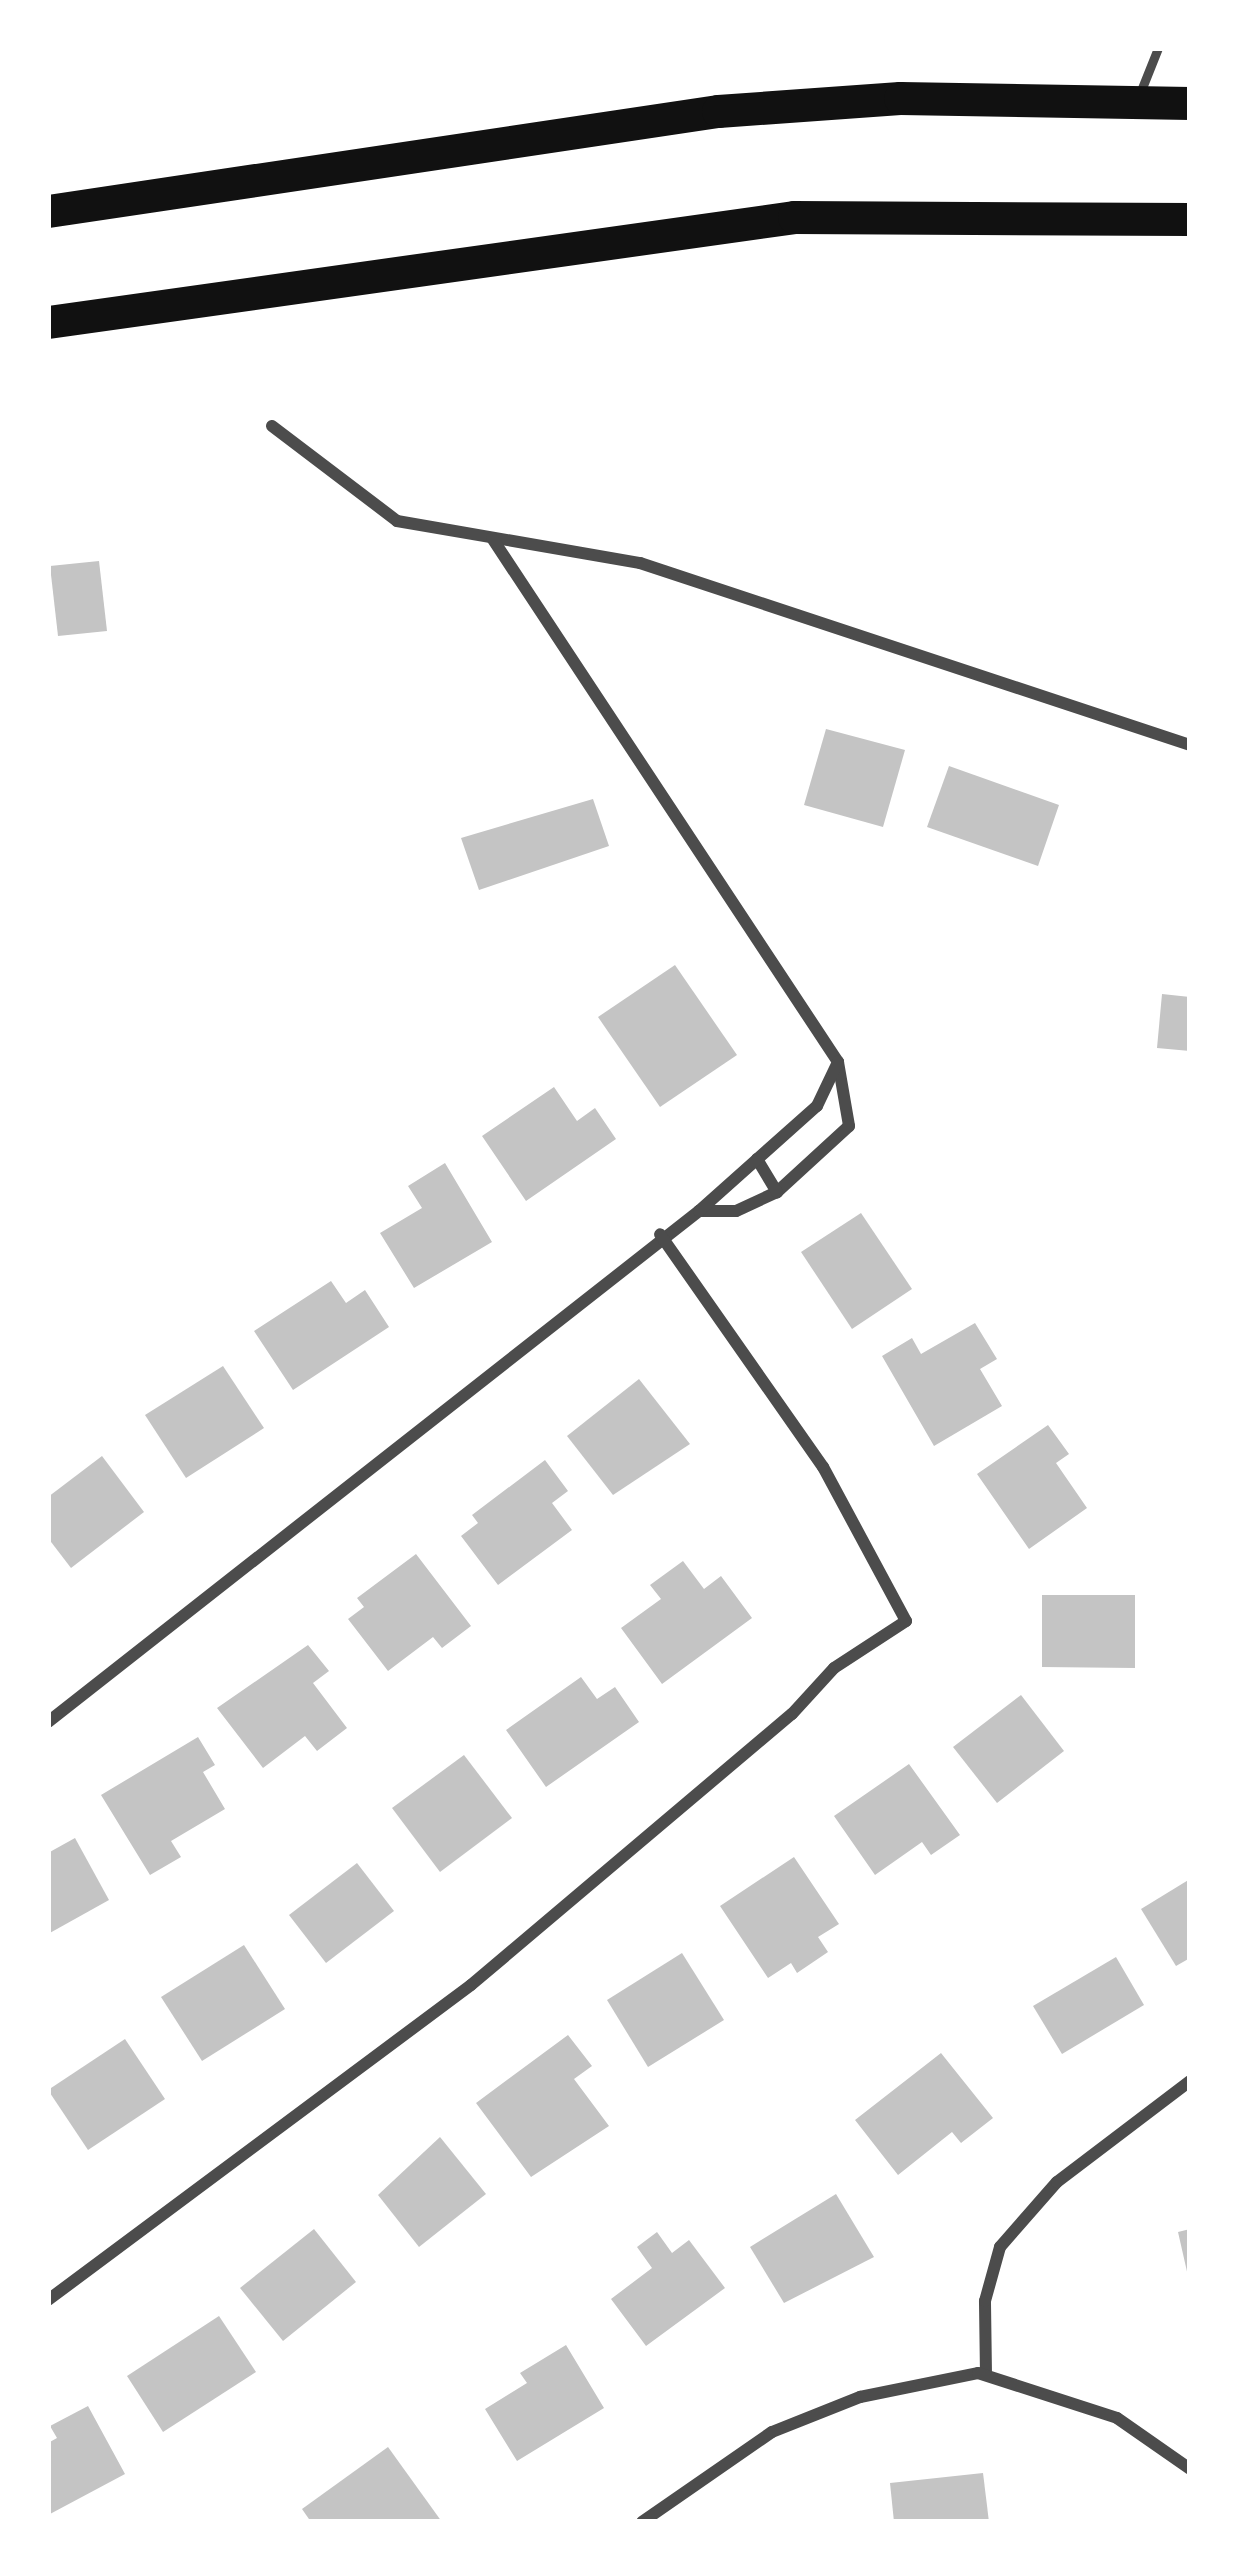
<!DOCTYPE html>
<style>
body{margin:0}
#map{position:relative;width:1238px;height:2570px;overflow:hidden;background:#fff;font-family:Lato,sans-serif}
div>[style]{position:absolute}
.building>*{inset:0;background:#c4c4c4}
.service>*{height:9px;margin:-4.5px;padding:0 4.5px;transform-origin:4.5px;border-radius:4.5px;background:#4c4c4c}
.minor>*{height:12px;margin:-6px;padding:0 6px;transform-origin:6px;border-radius:6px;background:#4c4c4c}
.trunk>*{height:33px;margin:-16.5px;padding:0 16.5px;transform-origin:16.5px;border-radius:16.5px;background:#111}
span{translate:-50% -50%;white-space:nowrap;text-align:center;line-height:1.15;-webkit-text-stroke:12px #fff;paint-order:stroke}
.frame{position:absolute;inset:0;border:51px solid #fff;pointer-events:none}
</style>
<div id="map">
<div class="building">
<i style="clip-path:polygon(99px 561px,107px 631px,58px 636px,50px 566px)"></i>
<i style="clip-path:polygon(826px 729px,905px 750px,883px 827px,804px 805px)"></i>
<i style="clip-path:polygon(949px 766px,1059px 805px,1038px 866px,927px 827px)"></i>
<i style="clip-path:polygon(593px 799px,609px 846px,479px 890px,461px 838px)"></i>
<i style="clip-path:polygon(675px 965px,737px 1055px,660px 1107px,598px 1017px)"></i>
<i style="clip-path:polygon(1162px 994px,1190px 997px,1190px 1051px,1157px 1048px)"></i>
<i style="clip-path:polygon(554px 1087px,577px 1121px,595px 1108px,616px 1139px,526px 1201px,482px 1136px)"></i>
<i style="clip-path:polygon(445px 1163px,492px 1242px,414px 1288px,380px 1233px,422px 1208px,408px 1186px)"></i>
<i style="clip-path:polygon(861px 1213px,912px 1289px,852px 1329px,801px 1252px)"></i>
<i style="clip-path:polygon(331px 1281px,346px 1303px,365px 1290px,389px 1327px,293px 1390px,254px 1331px)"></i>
<i style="clip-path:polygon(975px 1323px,997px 1359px,980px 1369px,1002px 1406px,934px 1446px,882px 1356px,912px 1338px,921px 1354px)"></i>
<i style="clip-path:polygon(223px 1366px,264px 1428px,186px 1478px,145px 1415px)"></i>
<i style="clip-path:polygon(639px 1379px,690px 1444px,613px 1495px,567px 1436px)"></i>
<i style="clip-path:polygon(1048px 1425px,1069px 1454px,1056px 1463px,1087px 1508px,1029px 1549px,977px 1474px)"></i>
<i style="clip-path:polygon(102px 1456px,144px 1512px,71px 1568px,48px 1538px,48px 1497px)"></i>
<i style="clip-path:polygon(545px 1460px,568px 1491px,552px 1503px,572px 1530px,498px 1585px,461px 1536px,478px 1523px,472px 1515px)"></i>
<i style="clip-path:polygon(416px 1554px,471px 1626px,442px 1648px,433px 1637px,388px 1671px,348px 1619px,364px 1607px,357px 1598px)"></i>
<i style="clip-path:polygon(683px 1561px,704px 1589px,721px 1576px,752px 1618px,662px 1684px,621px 1628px,661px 1599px,650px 1585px)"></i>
<i style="clip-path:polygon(1042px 1595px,1135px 1595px,1135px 1668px,1042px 1667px)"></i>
<i style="clip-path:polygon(308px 1645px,329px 1671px,313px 1683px,347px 1728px,317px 1751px,305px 1736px,263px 1768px,217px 1708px)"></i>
<i style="clip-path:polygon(581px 1677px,597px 1699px,615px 1687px,639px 1722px,546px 1787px,506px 1730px)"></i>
<i style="clip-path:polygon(1021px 1695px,1064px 1751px,997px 1803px,953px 1747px)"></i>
<i style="clip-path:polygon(198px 1737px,215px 1765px,203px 1772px,225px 1809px,171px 1841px,181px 1857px,150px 1875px,101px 1795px)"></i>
<i style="clip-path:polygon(464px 1755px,512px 1818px,440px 1872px,392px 1808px)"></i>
<i style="clip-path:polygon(909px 1764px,960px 1835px,931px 1855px,922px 1842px,875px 1875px,834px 1816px)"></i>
<i style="clip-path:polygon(75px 1838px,109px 1900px,48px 1934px,48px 1853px)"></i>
<i style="clip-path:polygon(794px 1857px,839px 1924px,818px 1937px,828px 1952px,797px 1973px,791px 1963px,768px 1978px,720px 1906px)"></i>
<i style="clip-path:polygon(357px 1863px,394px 1911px,326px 1963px,289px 1915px)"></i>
<i style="clip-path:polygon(1190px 1879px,1190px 1958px,1176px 1966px,1141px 1909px)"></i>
<i style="clip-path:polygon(244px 1945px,285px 2009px,202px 2061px,161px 1997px)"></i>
<i style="clip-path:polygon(682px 1953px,724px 2020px,648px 2067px,607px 2000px)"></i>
<i style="clip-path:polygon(1116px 1957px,1144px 2005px,1062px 2054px,1033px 2006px)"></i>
<i style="clip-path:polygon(568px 2035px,592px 2066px,574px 2079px,609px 2126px,531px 2177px,476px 2103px)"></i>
<i style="clip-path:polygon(125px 2039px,165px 2099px,88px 2150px,48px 2090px)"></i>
<i style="clip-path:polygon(941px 2053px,993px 2118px,961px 2143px,952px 2132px,898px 2175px,855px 2120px)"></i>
<i style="clip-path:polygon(440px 2137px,486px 2194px,419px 2247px,378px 2195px)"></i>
<i style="clip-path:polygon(836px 2194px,874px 2257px,784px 2303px,750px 2247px)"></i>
<i style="clip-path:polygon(314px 2229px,356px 2282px,283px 2341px,240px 2288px)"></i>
<i style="clip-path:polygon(1190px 2229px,1190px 2276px,1188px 2276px,1178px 2232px)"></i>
<i style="clip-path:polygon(657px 2232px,672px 2253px,689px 2240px,725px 2288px,646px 2346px,611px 2299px,652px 2268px,637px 2247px)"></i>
<i style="clip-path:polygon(219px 2316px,256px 2372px,163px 2432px,127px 2376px)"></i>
<i style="clip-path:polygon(566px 2345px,604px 2408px,517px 2461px,485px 2409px,527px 2383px,520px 2373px)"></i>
<i style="clip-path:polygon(88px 2406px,125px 2474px,50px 2514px,48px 2443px,57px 2438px,50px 2426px)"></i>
<i style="clip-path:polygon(388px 2447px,442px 2522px,311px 2522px,302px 2509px)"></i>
<i style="clip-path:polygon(983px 2473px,989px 2522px,894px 2522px,890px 2483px)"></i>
</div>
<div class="service">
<i style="left:1140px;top:93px;width:48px;rotate:-68.2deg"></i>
</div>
<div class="minor">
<i style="left:272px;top:426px;width:157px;rotate:37.2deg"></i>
<i style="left:397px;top:521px;width:247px;rotate:9.8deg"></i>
<i style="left:640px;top:563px;width:579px;rotate:18.31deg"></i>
<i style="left:492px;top:538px;width:628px;rotate:56.56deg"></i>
<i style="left:838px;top:1062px;width:65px;rotate:80.2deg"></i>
<i style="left:849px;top:1126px;width:98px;rotate:137.5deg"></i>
<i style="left:777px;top:1192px;width:45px;rotate:155.1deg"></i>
<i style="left:736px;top:1211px;width:37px;rotate:180deg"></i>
<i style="left:757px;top:1159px;width:39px;rotate:59deg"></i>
<i style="left:48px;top:1722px;width:828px;rotate:-38.13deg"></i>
<i style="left:699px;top:1211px;width:158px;rotate:-41.7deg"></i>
<i style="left:817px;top:1106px;width:49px;rotate:-64.5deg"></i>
<i style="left:48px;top:2300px;width:527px;rotate:-36.67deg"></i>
<i style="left:471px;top:1985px;width:420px;rotate:-40.2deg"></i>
<i style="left:792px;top:1714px;width:62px;rotate:-47.6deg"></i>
<i style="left:834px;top:1668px;width:86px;rotate:-33.1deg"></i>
<i style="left:906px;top:1621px;width:175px;rotate:-118.3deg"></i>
<i style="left:823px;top:1467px;width:284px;rotate:-125deg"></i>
<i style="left:986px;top:2375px;width:74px;rotate:-90.8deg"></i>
<i style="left:985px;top:2301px;width:56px;rotate:-74.5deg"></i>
<i style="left:1000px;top:2247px;width:86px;rotate:-48.8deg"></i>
<i style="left:1057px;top:2182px;width:167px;rotate:-37.2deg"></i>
<i style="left:642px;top:2522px;width:158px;rotate:-34.7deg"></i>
<i style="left:772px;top:2432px;width:95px;rotate:-21.7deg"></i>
<i style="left:860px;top:2397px;width:120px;rotate:-11.5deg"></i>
<i style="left:978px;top:2373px;width:146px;rotate:17.9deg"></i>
<i style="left:1117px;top:2418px;width:89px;rotate:34.9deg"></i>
</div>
<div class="trunk">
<i style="left:48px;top:211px;width:677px;rotate:-8.49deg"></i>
<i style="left:718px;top:111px;width:182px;rotate:-4.1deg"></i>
<i style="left:900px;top:98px;width:290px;rotate:1deg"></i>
<i style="left:48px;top:322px;width:753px;rotate:-8.01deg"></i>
<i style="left:794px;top:217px;width:396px;rotate:0.3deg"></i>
</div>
<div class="frame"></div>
</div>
